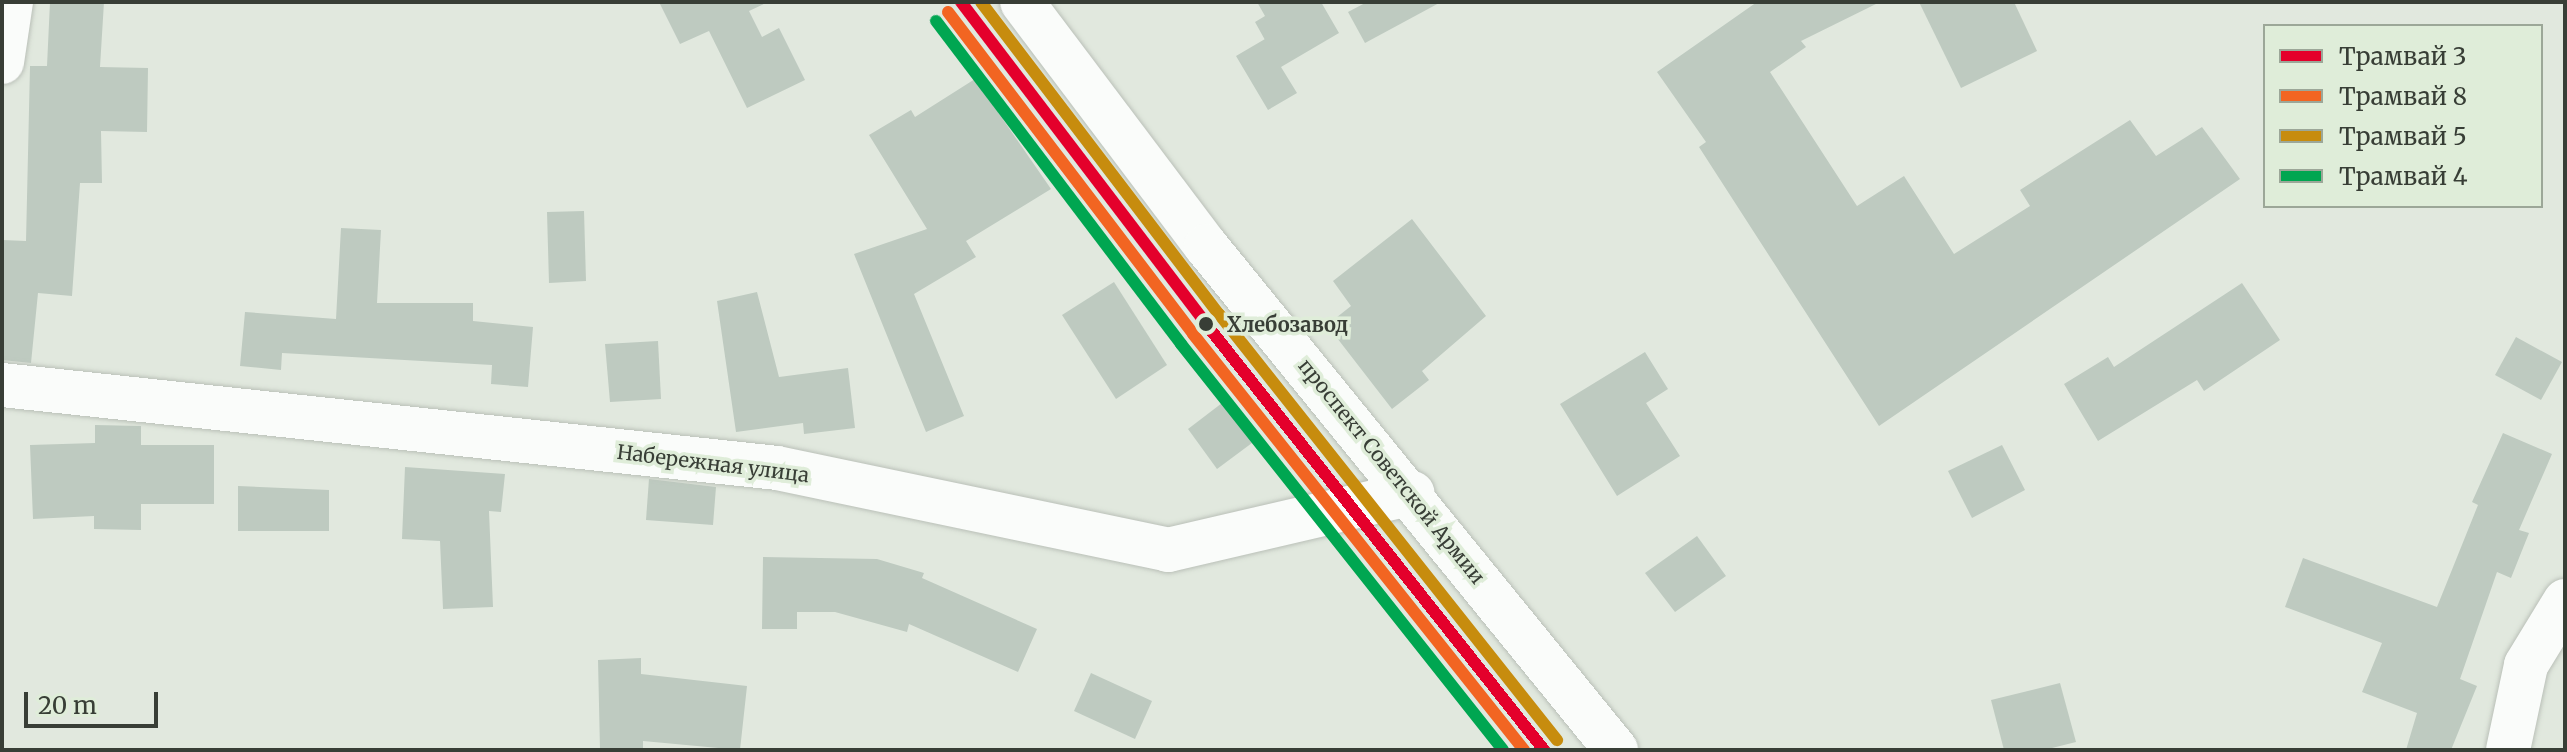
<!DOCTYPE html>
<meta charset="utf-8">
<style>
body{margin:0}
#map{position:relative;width:2567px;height:752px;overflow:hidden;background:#e1e8de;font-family:Merriweather,serif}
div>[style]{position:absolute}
.building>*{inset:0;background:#becac0}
.roads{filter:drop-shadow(0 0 2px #bac0b8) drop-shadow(0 0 2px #bac0b8)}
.street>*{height:44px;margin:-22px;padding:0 22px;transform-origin:22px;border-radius:22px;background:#fafcfa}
.secondary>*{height:44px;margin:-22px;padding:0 22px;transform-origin:22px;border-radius:22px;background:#fafcfa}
.tram-1>*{height:12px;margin:-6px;padding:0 6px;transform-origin:6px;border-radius:6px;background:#e4002b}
.tram-2>*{height:12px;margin:-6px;padding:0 6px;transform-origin:6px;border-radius:6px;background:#f26522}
.tram-3>*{height:12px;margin:-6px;padding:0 6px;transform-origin:6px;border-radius:6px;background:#c78c0e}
.tram-4>*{height:12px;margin:-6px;padding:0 6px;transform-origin:6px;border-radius:6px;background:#00a651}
.dots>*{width:22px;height:22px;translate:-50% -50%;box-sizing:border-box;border:4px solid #dfedd9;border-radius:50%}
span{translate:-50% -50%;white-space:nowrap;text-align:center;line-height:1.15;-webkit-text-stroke:7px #dfedd9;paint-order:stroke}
.stop-label{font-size:20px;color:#383e36;font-weight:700}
.left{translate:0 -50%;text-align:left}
.street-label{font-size:20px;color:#383e36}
.frame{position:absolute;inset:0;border:4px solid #383e36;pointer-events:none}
.legend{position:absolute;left:2263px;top:24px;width:280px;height:184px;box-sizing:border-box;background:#dfedd9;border:2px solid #9ca798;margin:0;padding:10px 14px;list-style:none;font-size:24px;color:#383e36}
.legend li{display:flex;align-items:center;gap:16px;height:40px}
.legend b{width:40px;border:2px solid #9ca798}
.scale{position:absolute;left:24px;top:692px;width:134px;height:36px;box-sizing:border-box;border:4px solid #383e36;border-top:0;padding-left:10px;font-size:24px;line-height:28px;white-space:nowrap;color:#383e36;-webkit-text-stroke:6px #dfedd9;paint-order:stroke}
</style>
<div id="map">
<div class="building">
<i style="clip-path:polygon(50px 2px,104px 2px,100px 67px,148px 68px,147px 132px,101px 131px,102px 183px,80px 183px,72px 296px,38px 293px,31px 363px,2px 360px,2px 240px,26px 241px,30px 66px,47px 66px)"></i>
<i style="clip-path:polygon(659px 2px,768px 2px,749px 11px,762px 37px,779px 28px,805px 80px,747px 108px,709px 31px,680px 44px)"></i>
<i style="clip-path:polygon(1257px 2px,1321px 2px,1339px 33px,1281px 67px,1297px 93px,1268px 110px,1236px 56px,1265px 39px,1270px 49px,1255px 22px,1265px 16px)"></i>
<i style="clip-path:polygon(1367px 2px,1441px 2px,1365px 43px,1348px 12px)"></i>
<i style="clip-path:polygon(1757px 2px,1880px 2px,1801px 41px,1806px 47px,1770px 72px,1857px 206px,1904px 176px,1954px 254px,2030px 206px,2020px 190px,2130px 120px,2156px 156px,2202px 127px,2240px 179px,1879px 426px,1699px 147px,1706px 142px,1657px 72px)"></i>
<i style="clip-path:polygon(1919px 2px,2014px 2px,2037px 51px,1961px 88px)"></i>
<i style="clip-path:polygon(975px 79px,1051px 189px,966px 241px,976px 257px,914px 294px,964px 416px,926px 432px,854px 254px,927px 229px,869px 135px,911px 110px,915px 117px)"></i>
<i style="clip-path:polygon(584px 211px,586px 281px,549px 283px,547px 212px)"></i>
<i style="clip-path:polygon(1412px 219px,1486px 316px,1422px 371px,1429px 380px,1392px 409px,1327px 325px,1351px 306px,1333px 281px)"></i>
<i style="clip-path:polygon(341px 228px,381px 230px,377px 303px,473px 303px,473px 321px,533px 327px,528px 387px,491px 384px,492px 365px,282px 353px,281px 370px,240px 366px,245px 312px,336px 319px)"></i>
<i style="clip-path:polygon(1114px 282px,1167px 365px,1116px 399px,1062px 315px)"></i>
<i style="clip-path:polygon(2242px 283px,2280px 340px,2204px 391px,2197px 380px,2098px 441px,2064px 384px,2108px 357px,2114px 367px)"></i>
<i style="clip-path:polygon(757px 292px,779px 377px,848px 368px,855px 428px,804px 434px,803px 423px,736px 432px,717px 301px)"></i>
<i style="clip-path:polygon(2516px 337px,2562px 362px,2541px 400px,2495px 375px)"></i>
<i style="clip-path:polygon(658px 341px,661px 399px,610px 402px,605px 344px)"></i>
<i style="clip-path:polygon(1645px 352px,1668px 389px,1646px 403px,1680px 456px,1617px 496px,1560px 404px)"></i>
<i style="clip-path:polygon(1226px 400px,1256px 440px,1217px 469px,1188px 429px)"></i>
<i style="clip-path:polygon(95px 425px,141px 426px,141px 445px,214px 445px,214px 504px,141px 504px,141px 530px,94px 529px,94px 516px,33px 519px,30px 445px,95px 443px)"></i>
<i style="clip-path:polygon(2503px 433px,2552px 454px,2519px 530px,2529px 533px,2511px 578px,2497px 572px,2460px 679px,2477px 686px,2451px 750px,2406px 750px,2417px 713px,2362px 692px,2382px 643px,2285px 607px,2303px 558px,2437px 607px,2478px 505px,2472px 502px)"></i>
<i style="clip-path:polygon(2002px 445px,2025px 490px,1972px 518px,1948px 471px)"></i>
<i style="clip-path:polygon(405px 467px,505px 474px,501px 512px,489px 511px,493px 607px,443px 609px,440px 541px,402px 539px)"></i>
<i style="clip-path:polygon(649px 479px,716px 487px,713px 525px,646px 520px)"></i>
<i style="clip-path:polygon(238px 486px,329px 490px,329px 531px,238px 531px)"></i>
<i style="clip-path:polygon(1697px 536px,1726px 576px,1675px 612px,1645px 573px)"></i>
<i style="clip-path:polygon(763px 557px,877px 559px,924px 573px,922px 578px,1037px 629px,1018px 672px,909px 624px,907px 632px,835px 612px,797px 612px,797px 629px,762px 629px)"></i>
<i style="clip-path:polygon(641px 658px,641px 674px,747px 686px,740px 750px,643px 741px,643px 750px,600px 750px,598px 660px)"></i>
<i style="clip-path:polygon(1091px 673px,1152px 701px,1135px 739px,1074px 711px)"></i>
<i style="clip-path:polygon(2060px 683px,2076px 742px,2044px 750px,2004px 750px,1991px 700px)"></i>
</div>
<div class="roads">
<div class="street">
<i style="left:2px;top:62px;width:61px;rotate:-81.5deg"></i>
<i style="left:2px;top:385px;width:779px;rotate:6.11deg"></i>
<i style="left:777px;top:468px;width:400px;rotate:11.8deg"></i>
<i style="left:1168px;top:550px;width:251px;rotate:-13.1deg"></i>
<i style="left:2508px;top:750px;width:87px;rotate:-78deg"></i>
<i style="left:2526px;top:665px;width:75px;rotate:-58.6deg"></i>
</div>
<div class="secondary">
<i style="left:1022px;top:2px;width:306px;rotate:53deg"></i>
<i style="left:1206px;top:246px;width:650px;rotate:50.87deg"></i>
</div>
</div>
<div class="tram-1">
<i style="left:961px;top:2px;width:405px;rotate:52.7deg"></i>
<i style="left:1206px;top:324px;width:544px;rotate:51.57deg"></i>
</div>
<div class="tram-2">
<i style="left:948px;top:12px;width:405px;rotate:52.7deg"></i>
<i style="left:1193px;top:334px;width:532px;rotate:51.49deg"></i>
</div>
<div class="tram-3">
<i style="left:981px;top:2px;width:392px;rotate:52.7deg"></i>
<i style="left:1219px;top:314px;width:544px;rotate:51.57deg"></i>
</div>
<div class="tram-4">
<i style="left:936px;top:21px;width:405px;rotate:52.8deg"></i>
<i style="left:1181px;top:344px;width:518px;rotate:51.58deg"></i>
</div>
<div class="dots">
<i style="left:1206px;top:324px;background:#383e36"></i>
</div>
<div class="stop-label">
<span class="left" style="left:1227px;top:324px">Хлебозавод</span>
</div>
<div class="street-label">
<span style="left:713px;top:463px;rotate:7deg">Набережная улица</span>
<span style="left:1392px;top:471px;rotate:51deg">проспект Советской Армии</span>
</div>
<div class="frame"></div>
<ul class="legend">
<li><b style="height:10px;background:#e4002b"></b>Трамвай 3</li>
<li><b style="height:10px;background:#f26522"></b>Трамвай 8</li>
<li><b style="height:10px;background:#c78c0e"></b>Трамвай 5</li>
<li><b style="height:10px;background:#00a651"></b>Трамвай 4</li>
</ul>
<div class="scale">20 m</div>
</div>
